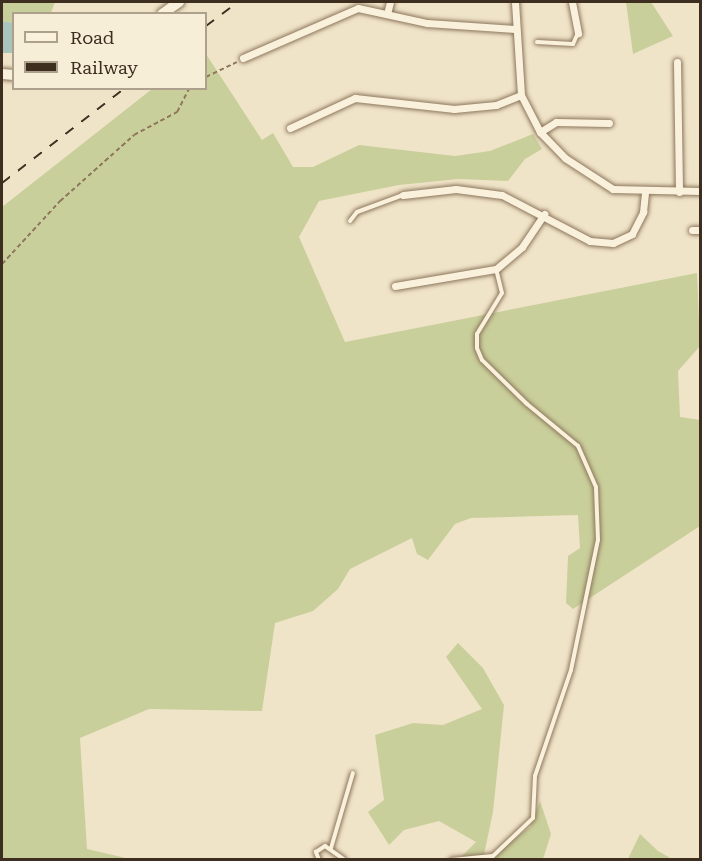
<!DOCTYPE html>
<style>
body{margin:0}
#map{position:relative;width:702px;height:861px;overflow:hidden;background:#f0e4c8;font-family:"Roboto Serif",serif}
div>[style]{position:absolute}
.green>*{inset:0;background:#c9cf9b}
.water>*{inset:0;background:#a9c4bc}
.path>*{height:1.5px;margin-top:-0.75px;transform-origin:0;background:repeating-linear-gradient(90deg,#8d765c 0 4.5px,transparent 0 7.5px)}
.roads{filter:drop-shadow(0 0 2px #8d765c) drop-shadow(0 0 2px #8d765c)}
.lane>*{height:4px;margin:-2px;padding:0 2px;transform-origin:2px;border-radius:2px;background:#faf1dc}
.street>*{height:7px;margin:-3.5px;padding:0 3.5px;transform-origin:3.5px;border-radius:3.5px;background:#faf1dc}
.secondary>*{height:10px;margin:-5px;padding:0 5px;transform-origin:5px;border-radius:5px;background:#faf1dc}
.rail>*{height:2px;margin-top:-1px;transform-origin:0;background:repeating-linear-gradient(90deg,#3d2e20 0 10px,transparent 0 20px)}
span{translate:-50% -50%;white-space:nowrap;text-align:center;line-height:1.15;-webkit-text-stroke:4.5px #f7eed8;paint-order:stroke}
.frame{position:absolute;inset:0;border:3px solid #3d2e20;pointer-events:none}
.legend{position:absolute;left:12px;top:12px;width:195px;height:78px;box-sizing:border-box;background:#f7eed8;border:2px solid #ada18e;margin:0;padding:8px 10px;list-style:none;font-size:18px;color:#3d2e20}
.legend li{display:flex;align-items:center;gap:12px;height:30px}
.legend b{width:30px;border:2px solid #ada18e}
</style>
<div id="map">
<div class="green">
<i style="clip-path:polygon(2px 2px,55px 2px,51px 13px,14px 14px,13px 23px,2px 21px)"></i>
<i style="clip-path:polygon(626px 2px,651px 2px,673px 36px,633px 54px)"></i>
<i style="clip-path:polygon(206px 54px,262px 140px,273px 133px,293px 167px,313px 167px,359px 145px,455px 156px,490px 151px,533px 134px,542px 149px,525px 159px,508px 181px,458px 179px,399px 185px,319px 201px,299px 237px,345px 342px,697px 273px,700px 346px,678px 371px,680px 417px,700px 420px,700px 526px,573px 609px,566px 603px,568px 556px,580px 548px,578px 515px,471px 518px,455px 524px,428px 560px,417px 554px,412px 538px,350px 569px,338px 589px,313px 611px,275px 623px,262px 711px,149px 709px,80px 738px,87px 849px,130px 859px,2px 860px,2px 207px,152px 89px,206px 88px)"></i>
<i style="clip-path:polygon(458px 643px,483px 668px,504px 705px,493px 812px,483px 859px,459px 859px,476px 842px,439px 821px,404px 830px,389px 845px,368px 812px,384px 800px,375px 735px,413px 723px,443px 725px,482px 709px,446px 657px)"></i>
<i style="clip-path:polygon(540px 801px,551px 834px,543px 859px,488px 860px,530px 827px)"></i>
<i style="clip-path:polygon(640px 834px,658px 851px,672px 859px,628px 859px)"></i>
</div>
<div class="water">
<i style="clip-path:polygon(2px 21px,13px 23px,13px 53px,2px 53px)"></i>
</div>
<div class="path">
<i style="left:206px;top:77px;width:34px;rotate:-26deg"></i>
<i style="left:2px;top:264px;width:86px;rotate:-47.4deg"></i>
<i style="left:60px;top:201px;width:99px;rotate:-41.7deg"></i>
<i style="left:134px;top:135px;width:49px;rotate:-28.1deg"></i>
<i style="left:177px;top:112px;width:27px;rotate:-63deg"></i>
</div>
<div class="roads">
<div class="lane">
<i style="left:537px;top:42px;width:36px;rotate:3deg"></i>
<i style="left:573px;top:44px;width:12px;rotate:-66deg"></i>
<i style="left:350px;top:221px;width:11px;rotate:-52deg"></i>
<i style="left:357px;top:212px;width:49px;rotate:-20.3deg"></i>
<i style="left:331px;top:848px;width:78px;rotate:-73.7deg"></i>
<i style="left:319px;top:860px;width:9px;rotate:-111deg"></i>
<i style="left:316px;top:852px;width:11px;rotate:-34deg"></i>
<i style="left:325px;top:846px;width:24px;rotate:35deg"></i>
<i style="left:451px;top:860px;width:42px;rotate:-5.4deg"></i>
<i style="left:493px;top:856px;width:55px;rotate:-43.5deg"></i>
<i style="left:533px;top:818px;width:42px;rotate:-87.3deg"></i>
<i style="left:535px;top:776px;width:112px;rotate:-71.2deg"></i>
<i style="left:571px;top:670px;width:133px;rotate:-78.3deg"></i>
<i style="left:598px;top:540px;width:53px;rotate:-92.2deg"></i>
<i style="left:596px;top:487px;width:45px;rotate:-113.7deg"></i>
<i style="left:578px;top:446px;width:66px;rotate:-140.5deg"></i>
<i style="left:527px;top:404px;width:63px;rotate:-135.6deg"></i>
<i style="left:482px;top:360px;width:13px;rotate:-113deg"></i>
<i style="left:477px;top:348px;width:14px;rotate:-90deg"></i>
<i style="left:477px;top:334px;width:48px;rotate:-58.6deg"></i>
<i style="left:502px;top:293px;width:25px;rotate:-104deg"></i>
</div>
<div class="street">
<i style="left:515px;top:2px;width:93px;rotate:86.3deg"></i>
<i style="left:521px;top:95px;width:42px;rotate:62.8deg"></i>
<i style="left:540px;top:132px;width:36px;rotate:46deg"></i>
<i style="left:565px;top:158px;width:57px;rotate:32.9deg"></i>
<i style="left:613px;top:189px;width:87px;rotate:1.3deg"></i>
<i style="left:572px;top:2px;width:32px;rotate:79deg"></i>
<i style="left:387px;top:14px;width:12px;rotate:-76deg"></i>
<i style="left:243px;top:58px;width:125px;rotate:-23.5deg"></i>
<i style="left:358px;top:8px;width:71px;rotate:12.3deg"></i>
<i style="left:427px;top:23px;width:88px;rotate:3.9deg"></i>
<i style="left:677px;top:62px;width:130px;rotate:89.1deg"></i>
<i style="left:290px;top:128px;width:72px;rotate:-24.8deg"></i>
<i style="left:355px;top:98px;width:100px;rotate:6.3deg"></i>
<i style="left:454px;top:109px;width:42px;rotate:-5.4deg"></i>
<i style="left:496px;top:105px;width:27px;rotate:-22deg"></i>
<i style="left:540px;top:132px;width:19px;rotate:-32deg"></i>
<i style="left:556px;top:122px;width:53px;rotate:1.1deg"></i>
<i style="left:403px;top:195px;width:53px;rotate:-6.5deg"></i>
<i style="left:456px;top:189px;width:46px;rotate:7.4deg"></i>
<i style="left:502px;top:195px;width:99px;rotate:27.6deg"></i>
<i style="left:590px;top:241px;width:23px;rotate:5deg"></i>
<i style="left:613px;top:243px;width:21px;rotate:-25deg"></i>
<i style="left:632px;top:234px;width:25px;rotate:-63deg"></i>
<i style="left:643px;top:212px;width:20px;rotate:-84deg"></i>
<i style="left:692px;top:230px;width:8px"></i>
<i style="left:395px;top:286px;width:102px;rotate:-9.6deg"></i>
<i style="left:496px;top:269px;width:34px;rotate:-40deg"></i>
<i style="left:522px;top:247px;width:40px;rotate:-56deg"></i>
</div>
<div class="secondary">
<i style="left:162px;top:14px;width:21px;rotate:-35deg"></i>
<i style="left:2px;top:74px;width:12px;rotate:5deg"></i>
</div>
</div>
<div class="rail">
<i style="left:206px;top:26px;width:40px;rotate:-37deg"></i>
<i style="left:2px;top:183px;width:155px;rotate:-37.7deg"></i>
</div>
<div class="frame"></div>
<ul class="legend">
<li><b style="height:8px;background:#faf1dc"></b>Road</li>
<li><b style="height:8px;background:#3d2e20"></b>Railway</li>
</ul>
</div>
